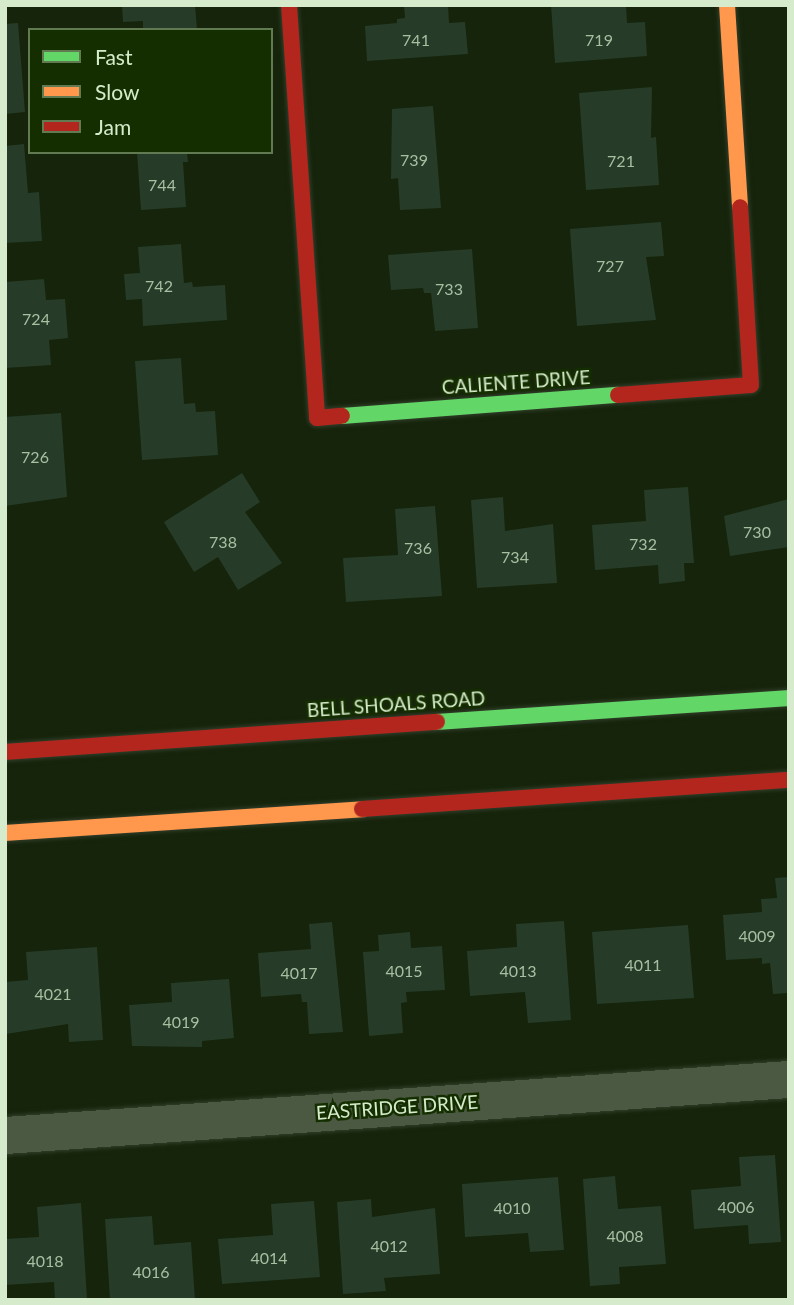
<!DOCTYPE html>
<style>
body{margin:0}
#map{position:relative;width:794px;height:1305px;overflow:hidden;background:#15240a;font-family:Lato,sans-serif}
div>[style]{position:absolute}
.building>*{inset:0;background:#263c28}
.roads{filter:drop-shadow(0 0 2px #323e2b) drop-shadow(0 0 2px #323e2b)}
.street>*{height:37px;margin:-18.5px;padding:0 18.5px;transform-origin:18.5px;border-radius:18.5px;background:#4b5942}
.fast>*{height:16px;margin:-8px;padding:0 8px;transform-origin:8px;border-radius:8px;background:#63d668}
.slow>*{height:16px;margin:-8px;padding:0 8px;transform-origin:8px;border-radius:8px;background:#ff974d}
.jam>*{height:16px;margin:-8px;padding:0 8px;transform-origin:8px;border-radius:8px;background:#b3261e}
span{translate:-50% -50%;white-space:nowrap;text-align:center;line-height:1.15;-webkit-text-stroke:5px #142e00;paint-order:stroke}
.number-label{font-size:16px;color:#aabfa2}
.number-label span{-webkit-text-stroke-width:0}
.street-label{font-size:19px;color:#d6ebcb}
.frame{position:absolute;inset:0;border:7px solid #d6ebcb;pointer-events:none}
.legend{position:absolute;left:28px;top:28px;width:245px;height:126px;box-sizing:border-box;background:#142e00;border:2px solid #627a51;margin:0;padding:9px 12px;list-style:none;font-size:21px;color:#d6ebcb}
.legend li{display:flex;align-items:center;gap:14px;height:35px}
.legend b{width:35px;border:2px solid #627a51}
</style>
<div id="map">
<div class="building">
<i style="clip-path:polygon(122px 5px,195px 5px,197px 30px,143px 30px,143px 21px,123px 22px)"></i>
<i style="clip-path:polygon(404px 5px,448px 5px,449px 23px,465px 22px,468px 54px,367px 61px,365px 26px,397px 23px,397px 19px,405px 18px)"></i>
<i style="clip-path:polygon(551px 5px,626px 5px,627px 23px,645px 22px,647px 56px,555px 63px)"></i>
<i style="clip-path:polygon(18px 23px,25px 112px,5px 114px,5px 24px)"></i>
<i style="clip-path:polygon(652px 87px,651px 138px,656px 137px,659px 185px,586px 190px,579px 93px)"></i>
<i style="clip-path:polygon(433px 106px,441px 208px,400px 210px,398px 178px,391px 179px,392px 109px)"></i>
<i style="clip-path:polygon(24px 144px,28px 193px,39px 192px,42px 241px,5px 243px,5px 146px)"></i>
<i style="clip-path:polygon(137px 152px,187px 152px,188px 162px,183px 162px,186px 207px,141px 210px)"></i>
<i style="clip-path:polygon(661px 222px,664px 256px,646px 257px,656px 320px,577px 326px,570px 229px)"></i>
<i style="clip-path:polygon(181px 244px,184px 283px,192px 282px,193px 287px,225px 285px,227px 320px,143px 326px,142px 299px,126px 300px,124px 274px,140px 273px,138px 247px)"></i>
<i style="clip-path:polygon(472px 249px,478px 328px,435px 331px,431px 293px,424px 293px,423px 288px,391px 290px,388px 255px)"></i>
<i style="clip-path:polygon(44px 279px,46px 300px,65px 299px,68px 338px,49px 340px,51px 365px,5px 368px,5px 282px)"></i>
<i style="clip-path:polygon(181px 358px,184px 404px,195px 403px,196px 412px,215px 411px,218px 455px,142px 460px,135px 361px)"></i>
<i style="clip-path:polygon(61px 413px,67px 497px,5px 506px,5px 417px)"></i>
<i style="clip-path:polygon(242px 473px,260px 502px,245px 512px,282px 563px,238px 590px,218px 557px,194px 572px,164px 522px)"></i>
<i style="clip-path:polygon(688px 487px,694px 563px,684px 563px,685px 581px,659px 584px,658px 565px,595px 570px,592px 525px,646px 521px,644px 490px)"></i>
<i style="clip-path:polygon(503px 497px,505px 531px,553px 524px,557px 583px,477px 588px,471px 500px)"></i>
<i style="clip-path:polygon(789px 499px,789px 547px,730px 556px,724px 516px)"></i>
<i style="clip-path:polygon(435px 506px,442px 596px,346px 602px,343px 558px,398px 555px,395px 509px)"></i>
<i style="clip-path:polygon(789px 877px,789px 993px,773px 994px,770px 963px,762px 964px,762px 958px,726px 960px,723px 915px,762px 912px,761px 899px,777px 898px,775px 878px)"></i>
<i style="clip-path:polygon(564px 921px,571px 1020px,528px 1023px,525px 992px,470px 996px,467px 951px,517px 947px,516px 924px)"></i>
<i style="clip-path:polygon(332px 922px,343px 1032px,309px 1034px,307px 1002px,302px 1002px,301px 994px,261px 997px,258px 953px,311px 949px,309px 924px)"></i>
<i style="clip-path:polygon(688px 925px,694px 998px,597px 1004px,592px 932px)"></i>
<i style="clip-path:polygon(410px 932px,411px 948px,442px 946px,445px 990px,406px 992px,407px 1002px,401px 1003px,403px 1033px,369px 1036px,363px 952px,379px 951px,378px 935px)"></i>
<i style="clip-path:polygon(97px 947px,103px 1040px,69px 1042px,68px 1024px,6px 1034px,5px 982px,28px 980px,26px 952px)"></i>
<i style="clip-path:polygon(229px 979px,234px 1038px,202px 1041px,202px 1047px,132px 1046px,129px 1005px,172px 1002px,171px 983px)"></i>
<i style="clip-path:polygon(775px 1155px,781px 1242px,749px 1244px,748px 1225px,694px 1229px,691px 1190px,741px 1186px,739px 1157px)"></i>
<i style="clip-path:polygon(615px 1176px,618px 1209px,661px 1206px,666px 1264px,619px 1267px,620px 1284px,590px 1286px,583px 1179px)"></i>
<i style="clip-path:polygon(558px 1177px,564px 1250px,530px 1252px,528px 1233px,465px 1237px,462px 1184px)"></i>
<i style="clip-path:polygon(371px 1199px,372px 1217px,435px 1208px,440px 1274px,384px 1278px,386px 1291px,343px 1294px,337px 1202px)"></i>
<i style="clip-path:polygon(314px 1201px,320px 1277px,222px 1284px,218px 1239px,273px 1235px,271px 1204px)"></i>
<i style="clip-path:polygon(81px 1203px,87px 1299px,55px 1300px,54px 1282px,5px 1285px,5px 1239px,39px 1237px,37px 1207px)"></i>
<i style="clip-path:polygon(152px 1216px,154px 1245px,191px 1242px,195px 1300px,110px 1300px,105px 1219px)"></i>
</div>
<div class="roads">
<div class="street">
<i style="left:5px;top:1135px;width:786px;rotate:-4.09deg"></i>
</div>
<div class="fast">
<i style="left:342px;top:416px;width:277px;rotate:-4.4deg"></i>
<i style="left:437px;top:722px;width:353px;rotate:-3.9deg"></i>
</div>
<div class="slow">
<i style="left:727px;top:5px;width:202px;rotate:86.3deg"></i>
<i style="left:5px;top:833px;width:358px;rotate:-3.8deg"></i>
</div>
<div class="jam">
<i style="left:289px;top:5px;width:414px;rotate:86.1deg"></i>
<i style="left:317px;top:418px;width:25px;rotate:-5deg"></i>
<i style="left:618px;top:395px;width:133px;rotate:-4.3deg"></i>
<i style="left:751px;top:385px;width:178px;rotate:-93.5deg"></i>
<i style="left:5px;top:752px;width:433px;rotate:-4deg"></i>
<i style="left:362px;top:809px;width:428px;rotate:-3.9deg"></i>
</div>
</div>
<div class="number-label">
<span style="left:416px;top:40px">741</span>
<span style="left:599px;top:40px">719</span>
<span style="left:414px;top:160px">739</span>
<span style="left:621px;top:161px">721</span>
<span style="left:162px;top:185px">744</span>
<span style="left:610px;top:266px">727</span>
<span style="left:159px;top:286px">742</span>
<span style="left:449px;top:289px">733</span>
<span style="left:36px;top:319px">724</span>
<span style="left:35px;top:457px">726</span>
<span style="left:757px;top:532px">730</span>
<span style="left:223px;top:542px">738</span>
<span style="left:643px;top:544px">732</span>
<span style="left:418px;top:548px">736</span>
<span style="left:515px;top:557px">734</span>
<span style="left:757px;top:936px">4009</span>
<span style="left:643px;top:965px">4011</span>
<span style="left:404px;top:971px">4015</span>
<span style="left:518px;top:971px">4013</span>
<span style="left:299px;top:973px">4017</span>
<span style="left:53px;top:994px">4021</span>
<span style="left:181px;top:1022px">4019</span>
<span style="left:736px;top:1207px">4006</span>
<span style="left:512px;top:1208px">4010</span>
<span style="left:625px;top:1236px">4008</span>
<span style="left:389px;top:1246px">4012</span>
<span style="left:269px;top:1258px">4014</span>
<span style="left:45px;top:1261px">4018</span>
<span style="left:151px;top:1272px">4016</span>
</div>
<div class="street-label">
<span style="left:516px;top:382px;rotate:-4deg">CALIENTE DRIVE</span>
<span style="left:396px;top:704px;rotate:-4deg">BELL SHOALS ROAD</span>
<span style="left:397px;top:1107px;rotate:-4deg">EASTRIDGE DRIVE</span>
</div>
<div class="frame"></div>
<ul class="legend">
<li><b style="height:9px;background:#63d668"></b>Fast</li>
<li><b style="height:9px;background:#ff974d"></b>Slow</li>
<li><b style="height:9px;background:#b3261e"></b>Jam</li>
</ul>
</div>
